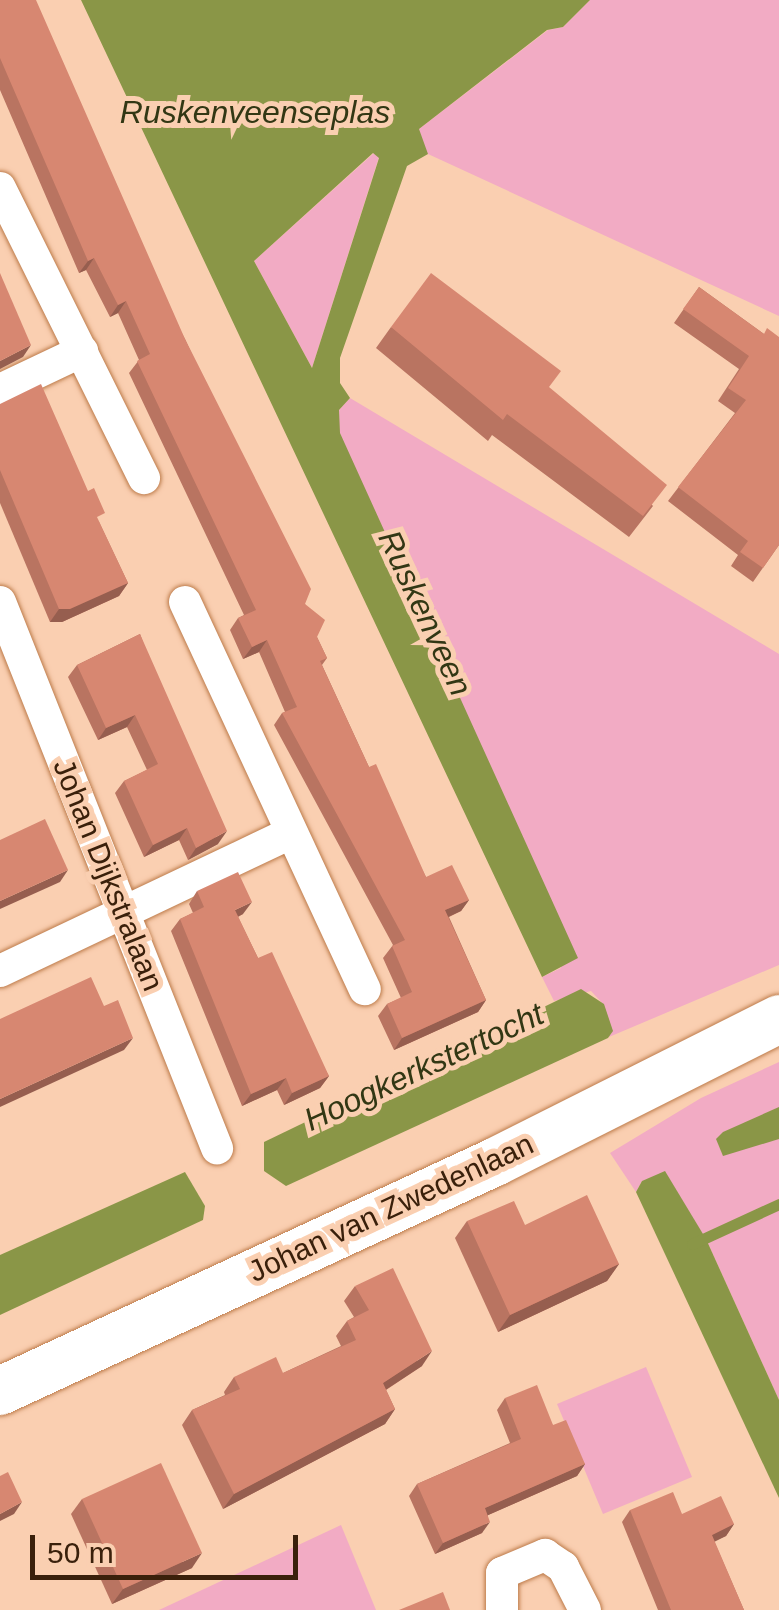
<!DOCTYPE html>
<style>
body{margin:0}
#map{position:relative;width:779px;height:1610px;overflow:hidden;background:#facfb1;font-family:Arial,sans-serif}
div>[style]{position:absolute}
.green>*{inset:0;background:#f2abc4}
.water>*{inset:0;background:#8a9647}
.stream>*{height:11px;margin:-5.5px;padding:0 5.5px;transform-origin:5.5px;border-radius:5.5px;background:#8a9647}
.roads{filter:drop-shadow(0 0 2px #bd7b4a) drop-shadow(0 0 2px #bd7b4a)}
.minor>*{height:32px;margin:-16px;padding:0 16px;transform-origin:16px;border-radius:16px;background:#fff}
.secondary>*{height:48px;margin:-24px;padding:0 24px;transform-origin:24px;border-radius:24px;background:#fff}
.wall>*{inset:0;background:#b97461}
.shaded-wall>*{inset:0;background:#965e4f}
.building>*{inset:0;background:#d78771}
span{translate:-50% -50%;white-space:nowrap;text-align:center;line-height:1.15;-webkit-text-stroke:10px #facfb1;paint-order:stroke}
.street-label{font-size:30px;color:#3a200b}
.water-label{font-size:32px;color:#323714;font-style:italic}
.scale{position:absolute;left:30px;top:1535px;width:268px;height:45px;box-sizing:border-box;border:5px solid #3a200b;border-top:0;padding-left:12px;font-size:30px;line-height:35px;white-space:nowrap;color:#3a200b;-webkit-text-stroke:8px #facfb1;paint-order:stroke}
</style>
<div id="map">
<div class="green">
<i style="clip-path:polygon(590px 0,779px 0,779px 316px,428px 154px,421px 143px,419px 129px,548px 30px,563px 27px)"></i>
<i style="clip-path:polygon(374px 153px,379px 157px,312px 368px,254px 261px)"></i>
<i style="clip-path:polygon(350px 398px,779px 654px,779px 965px,609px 1037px,604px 1005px,591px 991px,554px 1001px,542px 977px,561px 968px,339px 432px,339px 410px)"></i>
<i style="clip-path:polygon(779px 1062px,779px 1400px,706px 1239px,642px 1181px,636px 1192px,610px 1153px,701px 1098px)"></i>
<i style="clip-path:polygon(646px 1367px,692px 1477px,603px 1514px,557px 1404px)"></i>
<i style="clip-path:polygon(341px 1525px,376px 1610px,159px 1610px)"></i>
</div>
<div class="water">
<i style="clip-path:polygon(evenodd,81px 0,590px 0,563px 27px,547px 30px,419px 129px,428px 154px,407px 166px,340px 358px,340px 383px,350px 398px,339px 410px,340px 433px,578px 958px,542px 977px,81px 0,373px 153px,379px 158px,312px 368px,254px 261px,373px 153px)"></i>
<i style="clip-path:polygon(581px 989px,604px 1004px,613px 1031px,608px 1038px,286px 1186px,264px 1171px,264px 1142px)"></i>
<i style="clip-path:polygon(779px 1107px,779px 1139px,723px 1156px,716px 1139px,723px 1132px)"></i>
<i style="clip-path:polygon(665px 1171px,706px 1239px,779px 1400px,779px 1498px,636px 1192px,642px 1181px)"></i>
<i style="clip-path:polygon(185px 1172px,205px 1206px,203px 1220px,0 1315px,0 1255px)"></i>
</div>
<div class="stream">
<i style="left:692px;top:1244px;width:96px;rotate:-24.7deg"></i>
</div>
<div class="roads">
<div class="minor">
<i style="left:0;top:188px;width:324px;rotate:63.6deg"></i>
<i style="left:0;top:390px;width:91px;rotate:-25.4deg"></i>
<i style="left:0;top:602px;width:588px;rotate:68.33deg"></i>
<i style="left:185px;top:602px;width:427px;rotate:65.1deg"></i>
<i style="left:0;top:971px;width:320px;rotate:-25.4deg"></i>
<i style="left:502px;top:1610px;width:37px;rotate:-90deg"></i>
<i style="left:502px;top:1573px;width:47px;rotate:-22.7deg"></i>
<i style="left:545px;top:1555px;width:22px;rotate:34deg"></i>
<i style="left:563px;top:1567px;width:48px;rotate:62.9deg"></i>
</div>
<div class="secondary">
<i style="left:0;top:1391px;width:545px;rotate:-24.83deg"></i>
<i style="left:495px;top:1162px;width:318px;rotate:-26.7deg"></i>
</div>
</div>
<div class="wall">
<i style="clip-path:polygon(0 0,185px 339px,305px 604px,317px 637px,327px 658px,322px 665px,369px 767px,426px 877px,469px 900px,461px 911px,449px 917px,486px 1000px,478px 1012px,394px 1050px,378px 1016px,387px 1004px,401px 998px,383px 958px,393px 945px,274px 725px,282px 713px,285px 712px,259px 652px,243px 659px,230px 630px,238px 618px,244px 615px,129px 373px,139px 360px,118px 313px,110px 317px,86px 270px,79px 273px,0 90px)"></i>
<i style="clip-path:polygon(699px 287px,764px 334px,779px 545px,753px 582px,731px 566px,738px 555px,668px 501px,735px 413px,718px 401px,739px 369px,674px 323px)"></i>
<i style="clip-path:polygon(391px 327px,549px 388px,653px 506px,629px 537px,492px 435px,488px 441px,376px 348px)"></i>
<i style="clip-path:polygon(0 404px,99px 522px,128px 583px,119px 596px,62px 622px,50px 622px,0 503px)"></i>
<i style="clip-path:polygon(140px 634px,218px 844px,188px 860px,179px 840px,144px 857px,115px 793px,124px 781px,147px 770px,127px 727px,98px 740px,68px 677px,77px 665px)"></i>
<i style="clip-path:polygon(197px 891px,243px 914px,238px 917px,258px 958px,329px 1076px,320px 1088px,284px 1105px,277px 1090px,242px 1106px,171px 931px,180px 919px,193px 913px,189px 904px)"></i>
<i style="clip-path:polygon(467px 1221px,525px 1225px,619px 1264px,607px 1281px,498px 1332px,455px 1238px)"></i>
<i style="clip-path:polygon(355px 1286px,422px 1366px,386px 1390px,395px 1409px,385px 1424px,223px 1509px,182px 1425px,192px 1410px,225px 1395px,224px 1392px,234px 1377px,283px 1373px,341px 1346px,336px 1336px,347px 1321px,354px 1317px,344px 1301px)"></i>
<i style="clip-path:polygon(505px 1398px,553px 1425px,585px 1464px,577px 1476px,488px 1515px,482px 1533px,435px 1554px,409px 1496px,417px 1484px,510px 1443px,497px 1410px)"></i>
<i style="clip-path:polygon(82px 1499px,192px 1568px,112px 1604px,71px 1514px)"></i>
<i style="clip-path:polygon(630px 1510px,682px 1514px,734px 1524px,726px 1536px,714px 1541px,744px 1610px,658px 1610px,622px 1522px)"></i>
</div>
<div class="shaded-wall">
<i style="clip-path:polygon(94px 258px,86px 270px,79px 273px,88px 261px)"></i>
<i style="clip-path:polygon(126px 301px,118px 313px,110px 317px,118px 305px)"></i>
<i style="clip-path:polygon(31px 345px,23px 357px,0 369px,0 361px)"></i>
<i style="clip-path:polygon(128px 583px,119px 596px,62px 622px,50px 622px,59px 609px)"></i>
<i style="clip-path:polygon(267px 640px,259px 652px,243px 659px,252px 647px)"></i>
<i style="clip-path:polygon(135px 715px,127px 727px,98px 740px,106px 728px)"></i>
<i style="clip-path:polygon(187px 828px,179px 840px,144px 857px,153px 845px)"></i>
<i style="clip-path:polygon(227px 831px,218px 844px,188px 860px,196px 848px)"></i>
<i style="clip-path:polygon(68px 870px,60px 882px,0 909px,0 901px)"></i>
<i style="clip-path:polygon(469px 900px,461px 911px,437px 922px,445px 910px)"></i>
<i style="clip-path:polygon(252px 902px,243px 914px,226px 922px,235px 910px)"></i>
<i style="clip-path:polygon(486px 1000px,478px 1012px,394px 1050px,402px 1038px)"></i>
<i style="clip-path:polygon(133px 1038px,124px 1050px,0 1107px,0 1099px)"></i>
<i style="clip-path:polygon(329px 1076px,320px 1088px,284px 1105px,292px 1093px)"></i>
<i style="clip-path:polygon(286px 1078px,277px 1090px,242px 1106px,251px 1094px)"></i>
<i style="clip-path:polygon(619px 1264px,607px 1281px,498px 1332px,510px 1315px)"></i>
<i style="clip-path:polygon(432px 1351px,422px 1366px,373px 1398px,383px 1383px)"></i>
<i style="clip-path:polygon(395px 1409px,385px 1424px,223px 1509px,234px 1494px)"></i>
<i style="clip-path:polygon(585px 1464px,577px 1476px,477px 1520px,485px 1508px)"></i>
<i style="clip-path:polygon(22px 1502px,14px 1514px,0 1521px,0 1514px)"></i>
<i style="clip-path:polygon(490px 1522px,482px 1533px,435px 1554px,443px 1543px)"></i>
<i style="clip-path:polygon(734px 1524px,726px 1536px,704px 1547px,712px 1535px)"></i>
<i style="clip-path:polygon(202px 1553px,192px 1568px,112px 1604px,123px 1589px)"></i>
</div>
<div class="building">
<i style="clip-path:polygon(0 0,36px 0,185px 339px,311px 589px,305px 604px,325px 620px,317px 637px,327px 658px,320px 661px,369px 767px,376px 764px,426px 877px,452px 865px,469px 900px,445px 910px,486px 1000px,402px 1038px,387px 1004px,412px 992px,392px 946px,405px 940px,282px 713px,297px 707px,267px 640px,252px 647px,238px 618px,256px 610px,137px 361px,150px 354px,126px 301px,118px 305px,94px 258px,88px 261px,0 58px)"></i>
<i style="clip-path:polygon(0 273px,31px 345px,0 361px)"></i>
<i style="clip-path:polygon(431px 273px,561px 371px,549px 387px,667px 485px,643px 516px,507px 414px,503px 420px,391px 327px)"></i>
<i style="clip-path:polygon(699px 287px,764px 334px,767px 328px,779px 337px,779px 545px,763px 568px,740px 552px,748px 541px,678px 487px,746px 400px,728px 388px,749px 356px,683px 309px)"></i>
<i style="clip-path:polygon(41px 384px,88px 491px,94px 488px,105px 513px,97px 517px,128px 583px,70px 609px,59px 609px,0 470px,0 404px)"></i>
<i style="clip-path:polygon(140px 634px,227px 831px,196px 848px,187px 828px,153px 845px,124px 781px,158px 764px,135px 715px,106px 728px,77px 665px)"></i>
<i style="clip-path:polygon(45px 819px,68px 870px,0 901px,0 840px)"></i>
<i style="clip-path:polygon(238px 872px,252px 902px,235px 910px,258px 958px,272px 952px,329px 1076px,292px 1093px,286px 1078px,251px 1094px,180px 919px,204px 907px,197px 891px)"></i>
<i style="clip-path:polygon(91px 977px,104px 1006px,118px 1000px,133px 1038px,0 1099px,0 1019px)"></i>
<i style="clip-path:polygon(587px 1195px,619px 1264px,510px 1315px,467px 1221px,514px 1201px,525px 1225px)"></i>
<i style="clip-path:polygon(393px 1268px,432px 1351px,383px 1383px,395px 1409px,234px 1494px,192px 1410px,240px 1389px,234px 1377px,276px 1357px,283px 1373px,356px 1340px,347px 1321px,369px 1310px,355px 1286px)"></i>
<i style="clip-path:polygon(537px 1385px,553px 1425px,566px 1420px,585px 1464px,485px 1508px,490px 1522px,443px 1543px,417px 1484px,521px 1439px,505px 1398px)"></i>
<i style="clip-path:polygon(161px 1463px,202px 1553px,123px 1589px,82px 1499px)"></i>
<i style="clip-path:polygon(8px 1472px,22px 1502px,0 1514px,0 1476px)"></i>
<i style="clip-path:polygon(673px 1492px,682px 1514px,721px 1496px,734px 1524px,712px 1535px,744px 1610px,671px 1610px,630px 1510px)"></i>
<i style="clip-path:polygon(443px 1592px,450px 1610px,399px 1610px)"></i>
</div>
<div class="street-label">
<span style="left:108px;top:875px;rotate:68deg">Johan Dijkstralaan</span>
<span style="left:391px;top:1208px;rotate:-25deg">Johan van Zwedenlaan</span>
</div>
<div class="water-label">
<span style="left:255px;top:112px">Ruskenveenseplas</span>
<span style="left:425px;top:613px;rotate:65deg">Ruskenveen</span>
<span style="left:424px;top:1067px;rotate:-25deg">Hoogkerkstertocht</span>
</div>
<div class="scale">50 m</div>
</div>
